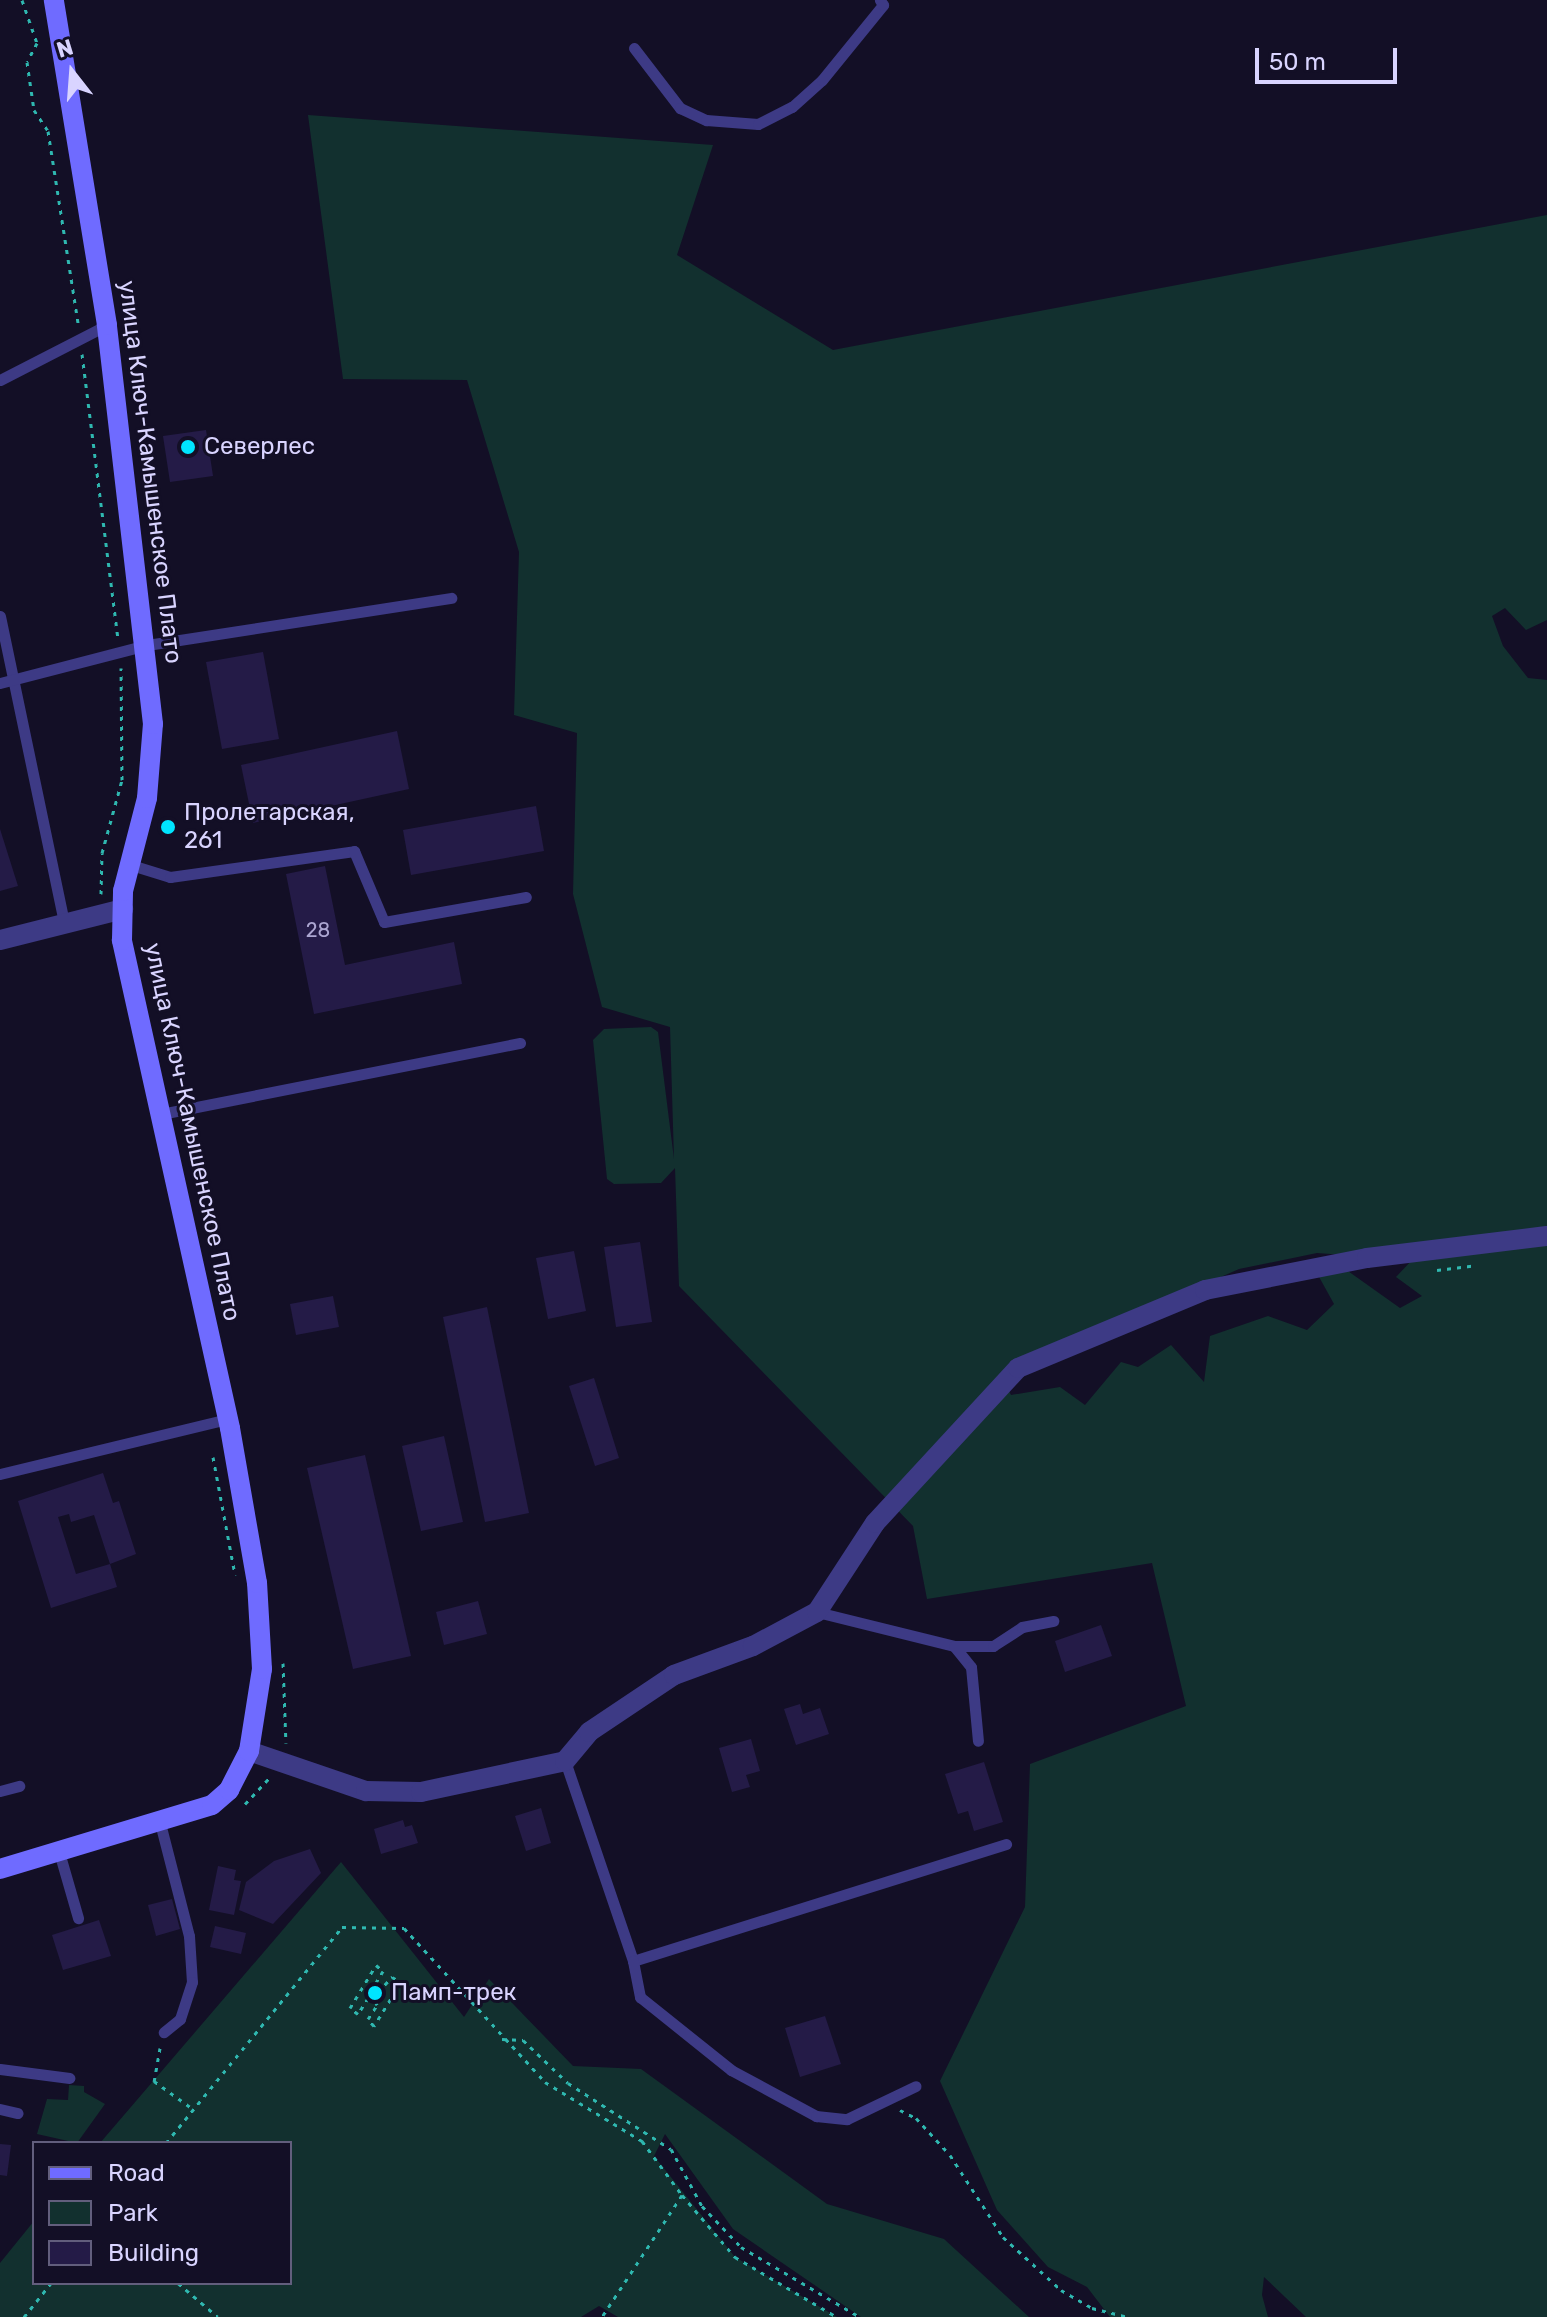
<!DOCTYPE html>
<meta charset="utf-8">
<style>
body{margin:0}
#map{position:relative;width:1547px;height:2317px;overflow:hidden;background:#130f26;font-family:Rubik,sans-serif}
div>[style]{position:absolute}
.green>*{inset:0;background:#12302f}
.building>*{inset:0;background:#241b47}
.path>*{height:3px;margin-top:-1.5px;transform-origin:0;background:repeating-linear-gradient(90deg,#2fb8b0 0 4px,transparent 0 10px)}
.lane>*{height:11px;margin:-5.5px;padding:0 5.5px;transform-origin:5.5px;border-radius:5.5px;background:#3d3a85}
.street>*{height:20px;margin:-10px;padding:0 10px;transform-origin:10px;border-radius:10px;background:#3d3a85}
.secondary>*{height:20px;margin:-10px;padding:0 10px;transform-origin:10px;border-radius:10px;background:#6f6bff}
.dots>*{width:22px;height:22px;translate:-50% -50%;box-sizing:border-box;border:4px solid #130f26;border-radius:50%}
span{translate:-50% -50%;white-space:nowrap;text-align:center;line-height:1.15;-webkit-text-stroke:6px #130f26;paint-order:stroke}
.number-label{font-size:20px;color:#aca6d1}
.number-label span{-webkit-text-stroke-width:0}
.poi-label{font-size:24px;color:#d9d4ff}
.left{translate:0 -50%;text-align:left}
.street-label{font-size:24px;color:#d9d4ff}
.legend{position:absolute;left:32px;top:2141px;width:260px;height:144px;box-sizing:border-box;background:#130f26;border:2px solid #625e7d;margin:0;padding:10px 14px;list-style:none;font-size:24px;color:#d9d4ff}
.legend li{display:flex;align-items:center;gap:16px;height:40px}
.legend b{width:40px;border:2px solid #625e7d}
.north{position:absolute;left:32px;top:32px;width:80px;height:80px;-webkit-text-stroke:6px #130f26;paint-order:stroke;rotate:343deg;font-size:22px;font-weight:700;line-height:32px;text-align:center;color:#d9d4ff}
.north::after{content:'';display:block;margin:auto;width:28px;height:36px;background:#d9d4ff;clip-path:polygon(50% 0,100% 100%,50% 72%,0 100%)}
.scale{position:absolute;left:1255px;top:48px;width:142px;height:36px;box-sizing:border-box;border:4px solid #d9d4ff;border-top:0;padding-left:10px;font-size:24px;line-height:28px;white-space:nowrap;color:#d9d4ff;-webkit-text-stroke:6px #130f26;paint-order:stroke}
</style>
<div id="map">
<div class="green">
<i style="clip-path:polygon(evenodd,308px 115px,713px 145px,677px 255px,833px 350px,1547px 215px,1547px 620px,1526px 630px,1505px 608px,1492px 616px,1503px 646px,1528px 678px,1547px 680px,1547px 2317px,1306px 2317px,1264px 2277px,1262px 2295px,1268px 2317px,1110px 2317px,1087px 2287px,1048px 2267px,997px 2210px,940px 2081px,1025px 1907px,1030px 1764px,1186px 1706px,1152px 1563px,927px 1599px,913px 1526px,679px 1286px,675px 1168px,661px 1183px,614px 1184px,607px 1179px,593px 1040px,604px 1029px,651px 1027px,658px 1032px,674px 1159px,670px 1027px,602px 1007px,573px 894px,577px 733px,514px 715px,519px 552px,467px 380px,343px 379px,308px 115px,1317px 1253px,1412px 1260px,1396px 1277px,1422px 1296px,1400px 1308px,1331px 1259px,1318px 1275px,1334px 1304px,1307px 1330px,1268px 1316px,1210px 1336px,1204px 1382px,1171px 1345px,1138px 1367px,1121px 1362px,1085px 1405px,1060px 1387px,1011px 1395px,1000px 1374px,1239px 1269px,1317px 1253px)"></i>
<i style="clip-path:polygon(341px 1862px,464px 2017px,489px 1979px,573px 2066px,641px 2069px,827px 2204px,944px 2239px,1029px 2317px,861px 2317px,733px 2229px,665px 2134px,654px 2156px,735px 2257px,837px 2317px,618px 2317px,599px 2306px,581px 2317px,0 2317px,0 2263px,34px 2221px,34px 2283px,290px 2283px,290px 2143px,100px 2143px)"></i>
<i style="clip-path:polygon(69px 2085px,84px 2086px,84px 2092px,105px 2104px,77px 2143px,37px 2134px,47px 2099px,68px 2100px)"></i>
</div>
<div class="building">
<i style="clip-path:polygon(206px 430px,213px 476px,170px 482px,163px 436px)"></i>
<i style="clip-path:polygon(263px 652px,279px 739px,222px 749px,206px 662px)"></i>
<i style="clip-path:polygon(397px 731px,409px 789px,253px 823px,241px 765px)"></i>
<i style="clip-path:polygon(536px 806px,544px 851px,411px 875px,403px 830px)"></i>
<i style="clip-path:polygon(0 829px,18px 886px,0 891px)"></i>
<i style="clip-path:polygon(325px 866px,345px 965px,454px 942px,462px 984px,314px 1014px,286px 874px)"></i>
<i style="clip-path:polygon(640px 1242px,652px 1322px,616px 1327px,604px 1247px)"></i>
<i style="clip-path:polygon(574px 1251px,586px 1311px,548px 1319px,536px 1258px)"></i>
<i style="clip-path:polygon(333px 1296px,339px 1327px,296px 1335px,290px 1304px)"></i>
<i style="clip-path:polygon(487px 1307px,529px 1513px,485px 1522px,443px 1317px)"></i>
<i style="clip-path:polygon(594px 1378px,619px 1458px,595px 1466px,569px 1386px)"></i>
<i style="clip-path:polygon(444px 1436px,463px 1522px,421px 1531px,402px 1446px)"></i>
<i style="clip-path:polygon(365px 1455px,411px 1656px,353px 1669px,307px 1468px)"></i>
<i style="clip-path:polygon(103px 1473px,113px 1503px,119px 1501px,136px 1554px,110px 1564px,94px 1515px,71px 1522px,69px 1514px,58px 1517px,76px 1574px,110px 1564px,117px 1587px,51px 1608px,18px 1501px)"></i>
<i style="clip-path:polygon(478px 1601px,487px 1634px,444px 1645px,436px 1612px)"></i>
<i style="clip-path:polygon(1101px 1625px,1112px 1656px,1065px 1672px,1055px 1641px)"></i>
<i style="clip-path:polygon(800px 1704px,803px 1714px,820px 1708px,829px 1734px,796px 1745px,784px 1709px)"></i>
<i style="clip-path:polygon(751px 1739px,760px 1771px,746px 1775px,750px 1787px,732px 1792px,719px 1748px)"></i>
<i style="clip-path:polygon(984px 1762px,1003px 1822px,974px 1831px,968px 1811px,958px 1814px,945px 1774px)"></i>
<i style="clip-path:polygon(541px 1808px,551px 1843px,526px 1851px,515px 1816px)"></i>
<i style="clip-path:polygon(403px 1820px,405px 1827px,412px 1825px,418px 1843px,381px 1854px,374px 1829px)"></i>
<i style="clip-path:polygon(310px 1849px,321px 1873px,273px 1924px,239px 1910px,246px 1882px,274px 1861px)"></i>
<i style="clip-path:polygon(218px 1866px,236px 1870px,234px 1880px,241px 1881px,234px 1915px,209px 1910px)"></i>
<i style="clip-path:polygon(172px 1899px,180px 1929px,156px 1936px,148px 1905px)"></i>
<i style="clip-path:polygon(99px 1920px,111px 1956px,63px 1970px,52px 1935px)"></i>
<i style="clip-path:polygon(215px 1926px,246px 1933px,241px 1954px,210px 1947px)"></i>
<i style="clip-path:polygon(825px 2016px,841px 2064px,800px 2077px,785px 2028px)"></i>
<i style="clip-path:polygon(0 2144px,11px 2145px,7px 2176px,0 2175px)"></i>
</div>
<div class="path">
<i style="left:22px;top:0;width:46px;rotate:70.8deg"></i>
<i style="left:37px;top:43px;width:21px;rotate:118deg"></i>
<i style="left:27px;top:62px;width:49px;rotate:81.7deg"></i>
<i style="left:34px;top:110px;width:25px;rotate:56deg"></i>
<i style="left:48px;top:131px;width:194px;rotate:81.1deg"></i>
<i style="left:82px;top:354px;width:285px;rotate:82.8deg"></i>
<i style="left:101px;top:894px;width:41px;rotate:-88.6deg"></i>
<i style="left:102px;top:853px;width:76px;rotate:-74.7deg"></i>
<i style="left:122px;top:780px;width:112px;rotate:-90.5deg"></i>
<i style="left:1437px;top:1270px;width:35px;rotate:-7deg"></i>
<i style="left:213px;top:1457px;width:120px;rotate:79.4deg"></i>
<i style="left:283px;top:1663px;width:80px;rotate:87.9deg"></i>
<i style="left:245px;top:1804px;width:35px;rotate:-47deg"></i>
<i style="left:376px;top:1965px;width:9px;rotate:41deg"></i>
<i style="left:383px;top:1971px;width:17px;rotate:121deg"></i>
<i style="left:374px;top:1986px;width:7px;rotate:56deg"></i>
<i style="left:378px;top:1992px;width:21px;rotate:-47deg"></i>
<i style="left:392px;top:1977px;width:10px;rotate:29deg"></i>
<i style="left:401px;top:1982px;width:52px;rotate:121.5deg"></i>
<i style="left:374px;top:2026px;width:9px;rotate:-131deg"></i>
<i style="left:368px;top:2019px;width:17px;rotate:-57deg"></i>
<i style="left:377px;top:2005px;width:8px;rotate:-113deg"></i>
<i style="left:374px;top:1998px;width:6px;rotate:180deg"></i>
<i style="left:368px;top:1998px;width:19px;rotate:122deg"></i>
<i style="left:358px;top:2014px;width:10px;rotate:-143deg"></i>
<i style="left:350px;top:2008px;width:50px;rotate:-58.8deg"></i>
<i style="left:502px;top:2039px;width:21px;rotate:3deg"></i>
<i style="left:523px;top:2040px;width:62px;rotate:43.7deg"></i>
<i style="left:568px;top:2083px;width:122px;rotate:32.7deg"></i>
<i style="left:671px;top:2149px;width:65px;rotate:61.5deg"></i>
<i style="left:702px;top:2206px;width:57px;rotate:46.4deg"></i>
<i style="left:741px;top:2247px;width:138px;rotate:30.5deg"></i>
<i style="left:160px;top:2048px;width:34px;rotate:100deg"></i>
<i style="left:154px;top:2081px;width:48px;rotate:35.7deg"></i>
<i style="left:900px;top:2110px;width:18px;rotate:27deg"></i>
<i style="left:916px;top:2118px;width:50px;rotate:47.4deg"></i>
<i style="left:950px;top:2155px;width:98px;rotate:57.1deg"></i>
<i style="left:1003px;top:2237px;width:79px;rotate:42.4deg"></i>
<i style="left:1061px;top:2290px;width:36px;rotate:30deg"></i>
<i style="left:1092px;top:2308px;width:36px;rotate:14deg"></i>
<i style="left:166px;top:2143px;width:279px;rotate:-50.8deg"></i>
<i style="left:342px;top:1927px;width:62px;rotate:0.9deg"></i>
<i style="left:404px;top:1928px;width:209px;rotate:47.5deg"></i>
<i style="left:545px;top:2082px;width:114px;rotate:31.3deg"></i>
<i style="left:642px;top:2141px;width:67px;rotate:53.5deg"></i>
<i style="left:682px;top:2195px;width:146px;rotate:123.3deg"></i>
<i style="left:682px;top:2195px;width:82px;rotate:49.5deg"></i>
<i style="left:735px;top:2257px;width:118px;rotate:30.5deg"></i>
<i style="left:178px;top:2283px;width:52px;rotate:40.4deg"></i>
<i style="left:24px;top:2317px;width:43px;rotate:-51.5deg"></i>
</div>
<div class="lane">
<i style="left:634px;top:48px;width:76px;rotate:52.5deg"></i>
<i style="left:680px;top:108px;width:29px;rotate:25deg"></i>
<i style="left:706px;top:120px;width:52px;rotate:4.4deg"></i>
<i style="left:758px;top:124px;width:38px;rotate:-27deg"></i>
<i style="left:792px;top:107px;width:40px;rotate:-42deg"></i>
<i style="left:822px;top:80px;width:97px;rotate:-50.9deg"></i>
<i style="left:883px;top:5px;width:6px;rotate:-121deg"></i>
<i style="left:0;top:380px;width:120px;rotate:-27.2deg"></i>
<i style="left:0;top:616px;width:314px;rotate:78.2deg"></i>
<i style="left:0;top:683px;width:152px;rotate:-14.5deg"></i>
<i style="left:147px;top:645px;width:308px;rotate:-8.8deg"></i>
<i style="left:128px;top:864px;width:44px;rotate:17.2deg"></i>
<i style="left:170px;top:877px;width:186px;rotate:-8deg"></i>
<i style="left:354px;top:851px;width:77px;rotate:67.1deg"></i>
<i style="left:384px;top:922px;width:144px;rotate:-10deg"></i>
<i style="left:161px;top:1114px;width:366px;rotate:-11.2deg"></i>
<i style="left:0;top:1474px;width:235px;rotate:-13.6deg"></i>
<i style="left:817px;top:1612px;width:141px;rotate:13.9deg"></i>
<i style="left:954px;top:1646px;width:27px;rotate:51deg"></i>
<i style="left:971px;top:1667px;width:74px;rotate:84.6deg"></i>
<i style="left:954px;top:1646px;width:39px"></i>
<i style="left:993px;top:1646px;width:35px;rotate:-33deg"></i>
<i style="left:1022px;top:1627px;width:32px;rotate:-11deg"></i>
<i style="left:565px;top:1761px;width:211px;rotate:71.2deg"></i>
<i style="left:633px;top:1961px;width:391px;rotate:-17.4deg"></i>
<i style="left:0;top:1791px;width:20px;rotate:-15deg"></i>
<i style="left:160px;top:1823px;width:117px;rotate:75.6deg"></i>
<i style="left:189px;top:1936px;width:46px;rotate:86.3deg"></i>
<i style="left:192px;top:1982px;width:39px;rotate:108deg"></i>
<i style="left:180px;top:2019px;width:21px;rotate:141deg"></i>
<i style="left:59px;top:1852px;width:69px;rotate:73.9deg"></i>
<i style="left:633px;top:1961px;width:37px;rotate:79deg"></i>
<i style="left:640px;top:1997px;width:117px;rotate:38.7deg"></i>
<i style="left:731px;top:2070px;width:97px;rotate:28.4deg"></i>
<i style="left:816px;top:2116px;width:31px;rotate:6deg"></i>
<i style="left:847px;top:2119px;width:76px;rotate:-25.6deg"></i>
<i style="left:0;top:2069px;width:70px;rotate:7.4deg"></i>
<i style="left:0;top:2109px;width:18px;rotate:13deg"></i>
</div>
<div class="street">
<i style="left:0;top:940px;width:127px;rotate:-14.1deg"></i>
<i style="left:249px;top:1751px;width:124px;rotate:18.9deg"></i>
<i style="left:366px;top:1791px;width:55px;rotate:1deg"></i>
<i style="left:421px;top:1792px;width:147px;rotate:-12.1deg"></i>
<i style="left:565px;top:1761px;width:38px;rotate:-50deg"></i>
<i style="left:589px;top:1732px;width:102px;rotate:-33.8deg"></i>
<i style="left:674px;top:1675px;width:84px;rotate:-20.2deg"></i>
<i style="left:753px;top:1646px;width:72px;rotate:-28deg"></i>
<i style="left:817px;top:1612px;width:106px;rotate:-56.9deg"></i>
<i style="left:875px;top:1523px;width:211px;rotate:-47.3deg"></i>
<i style="left:1018px;top:1368px;width:203px;rotate:-22.6deg"></i>
<i style="left:1205px;top:1290px;width:165px;rotate:-11.2deg"></i>
<i style="left:1367px;top:1258px;width:181px;rotate:-7deg"></i>
</div>
<div class="secondary">
<i style="left:0;top:1869px;width:221px;rotate:-16.8deg"></i>
<i style="left:212px;top:1805px;width:23px;rotate:-41deg"></i>
<i style="left:229px;top:1790px;width:44px;rotate:-62.9deg"></i>
<i style="left:249px;top:1751px;width:83px;rotate:-81deg"></i>
<i style="left:262px;top:1669px;width:86px;rotate:-93.3deg"></i>
<i style="left:257px;top:1583px;width:157px;rotate:-99.9deg"></i>
<i style="left:230px;top:1428px;width:500px;rotate:-102.5deg"></i>
<i style="left:122px;top:940px;width:49px;rotate:-88.8deg"></i>
<i style="left:123px;top:891px;width:96px;rotate:-75.5deg"></i>
<i style="left:147px;top:798px;width:74px;rotate:-85.4deg"></i>
<i style="left:153px;top:724px;width:402px;rotate:-96.6deg"></i>
<i style="left:107px;top:325px;width:329px;rotate:-99.3deg"></i>
</div>
<div class="dots">
<i style="left:188px;top:447px;background:#00e5ff"></i>
<i style="left:168px;top:827px;background:#00e5ff"></i>
<i style="left:375px;top:1993px;background:#00e5ff"></i>
</div>
<div class="number-label">
<span style="left:318px;top:930px">28</span>
</div>
<div class="poi-label">
<span class="left" style="left:204px;top:447px">Северлес</span>
<span class="left" style="left:184px;top:827px">Пролетарская,<br>261</span>
<span class="left" style="left:391px;top:1993px">Памп-трек</span>
</div>
<div class="street-label">
<span style="left:150px;top:472px;rotate:83deg">улица Ключ-Камышенское Плато</span>
<span style="left:192px;top:1132px;rotate:78deg">улица Ключ-Камышенское Плато</span>
</div>
<ul class="legend">
<li><b style="height:10px;background:#6f6bff"></b>Road</li>
<li><b style="height:22px;background:#12302f"></b>Park</li>
<li><b style="height:22px;background:#241b47"></b>Building</li>
</ul>
<div class="north">N</div>
<div class="scale">50 m</div>
</div>
